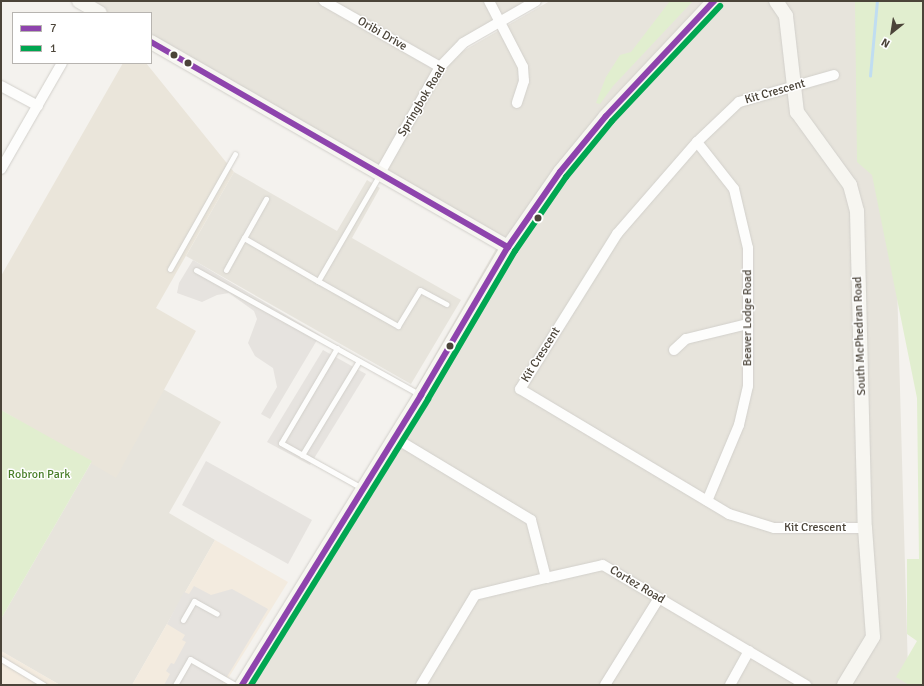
<!DOCTYPE html>
<style>
body{margin:0}
#map{position:relative;width:924px;height:686px;overflow:hidden;background:#f4f2ee;font-family:Signika,sans-serif}
div>[style]{position:absolute}
.residential>*{inset:0;background:#e7e4dc}
.commercial>*{inset:0;background:#f3ebdf}
.education>*{inset:0;background:#eae5da}
.green>*{inset:0;background:#e1eecf}
.parking>*{inset:0;background:#e6e3df}
.stream>*{height:2.5px;margin:-1.25px;padding:0 1.25px;transform-origin:1.25px;border-radius:1.25px;background:#c0ddf1}
.roads{filter:drop-shadow(0 0 1px #d2d0cb) drop-shadow(0 0 1px #d2d0cb)}
.lane>*{height:5px;margin:-2.5px;padding:0 2.5px;transform-origin:2.5px;border-radius:2.5px;background:#fdfdfc}
.street>*{height:10px;margin:-5px;padding:0 5px;transform-origin:5px;border-radius:5px;background:#fdfdfc}
.secondary>*{height:14px;margin:-7px;padding:0 7px;transform-origin:7px;border-radius:7px;background:#f7f6f1}
.bus-1>*{height:6px;margin:-3px;padding:0 3px;transform-origin:3px;border-radius:3px;background:#8e44ad}
.bus-2>*{height:6px;margin:-3px;padding:0 3px;transform-origin:3px;border-radius:3px;background:#00a651}
.dots>*{width:11px;height:11px;translate:-50% -50%;box-sizing:border-box;border:2px solid #fff;border-radius:50%}
span{translate:-50% -50%;white-space:nowrap;text-align:center;line-height:1.15;-webkit-text-stroke:3px #fff;paint-order:stroke}
.street-label{font-size:12px;color:#4b4439}
.park-label{font-size:12px;color:#4a7f2a}
.frame{position:absolute;inset:0;border:2px solid #4b4439;pointer-events:none}
.legend{position:absolute;left:12px;top:12px;width:140px;height:52px;box-sizing:border-box;background:#fff;border:1px solid #b7b4b0;margin:0;padding:5px 7px;list-style:none;font-size:12px;color:#4b4439}
.legend li{display:flex;align-items:center;gap:8px;height:20px}
.legend b{width:20px;border:1px solid #b7b4b0}
.north{position:absolute;left:872px;top:12px;width:40px;height:40px;-webkit-text-stroke:3px #fff;paint-order:stroke;rotate:210deg;font-size:11px;font-weight:700;line-height:16px;text-align:center;color:#4b4439}
.north::after{content:'';display:block;margin:auto;width:14px;height:18px;background:#4b4439;clip-path:polygon(50% 0,100% 100%,50% 72%,0 100%)}
</style>
<div id="map">
<div class="residential">
<i style="clip-path:polygon(97px 1px,535px 1px,501px 21px,449px 59px,550px 1px,889px 1px,908px 671px,923px 685px,245px 685px,500px 242px,384px 167px,380px 173px,151px 42px,151px 13px,100px 13px,93px 9px)"></i>
<i style="clip-path:polygon(234px 172px,337px 231px,367px 180px,380px 188px,352px 238px,461px 300px,411px 384px,186px 256px)"></i>
<i style="clip-path:polygon(163px 389px,221px 422px,169px 513px,215px 540px,132px 685px,60px 685px,1px 651px,1px 619px,92px 461px,114px 474px)"></i>
</div>
<div class="commercial">
<i style="clip-path:polygon(215px 540px,288px 582px,224px 685px,132px 685px)"></i>
<i style="clip-path:polygon(1px 651px,60px 685px,1px 685px)"></i>
</div>
<div class="education">
<i style="clip-path:polygon(123px 63px,146px 63px,234px 172px,156px 308px,196px 331px,116px 478px,1px 410px,1px 276px)"></i>
</div>
<div class="green">
<i style="clip-path:polygon(670px 1px,693px 1px,613px 86px,600px 104px,596px 103px,606px 77px,620px 55px,631px 52px)"></i>
<i style="clip-path:polygon(855px 1px,923px 1px,923px 685px,909px 685px,896px 677px,917px 641px,907px 634px,907px 559px,919px 559px,917px 398px,872px 175px,857px 162px)"></i>
<i style="clip-path:polygon(1px 410px,92px 461px,1px 619px)"></i>
</div>
<div class="parking">
<i style="clip-path:polygon(193px 260px,320px 335px,270px 419px,261px 414px,277px 387px,273px 368px,255px 356px,248px 343px,257px 319px,254px 311px,229px 293px,217px 295px,202px 302px,177px 293px,179px 283px)"></i>
<i style="clip-path:polygon(323px 350px,366px 374px,310px 465px,267px 442px)"></i>
<i style="clip-path:polygon(206px 461px,312px 520px,288px 564px,182px 505px)"></i>
<i style="clip-path:polygon(194px 586px,211px 595px,232px 589px,268px 609px,222px 685px,164px 685px,170px 674px,166px 671px,171px 663px,174px 664px,186px 642px,182px 640px,185px 635px,167px 624px,184px 592px,189px 594px)"></i>
</div>
<div class="stream">
<i style="left:870px;top:76px;width:75px;rotate:-84.7deg"></i>
</div>
<div class="roads">
<div class="lane">
<i style="left:244px;top:238px;width:45px;rotate:-60.6deg"></i>
<i style="left:170px;top:269px;width:132px;rotate:-60.5deg"></i>
<i style="left:196px;top:270px;width:257px;rotate:29.1deg"></i>
<i style="left:226px;top:270px;width:37px;rotate:-61deg"></i>
<i style="left:244px;top:238px;width:86px;rotate:30.2deg"></i>
<i style="left:318px;top:281px;width:124px;rotate:-59.9deg"></i>
<i style="left:318px;top:281px;width:92px;rotate:29.4deg"></i>
<i style="left:398px;top:326px;width:42px;rotate:-58.6deg"></i>
<i style="left:420px;top:290px;width:30px;rotate:28deg"></i>
<i style="left:337px;top:348px;width:110px;rotate:120.5deg"></i>
<i style="left:281px;top:443px;width:93px;rotate:29.1deg"></i>
<i style="left:302px;top:455px;width:110px;rotate:-58.8deg"></i>
<i style="left:183px;top:620px;width:22px;rotate:-60deg"></i>
<i style="left:194px;top:601px;width:26px;rotate:29deg"></i>
<i style="left:1px;top:659px;width:50px;rotate:31.2deg"></i>
<i style="left:175px;top:685px;width:30px;rotate:-60deg"></i>
<i style="left:190px;top:659px;width:52px;rotate:30deg"></i>
</div>
<div class="street">
<i style="left:324px;top:1px;width:133px;rotate:29.6deg"></i>
<i style="left:489px;top:1px;width:74px;rotate:62.7deg"></i>
<i style="left:523px;top:67px;width:14px;rotate:86deg"></i>
<i style="left:524px;top:81px;width:23px;rotate:108deg"></i>
<i style="left:834px;top:75px;width:99px;rotate:164.1deg"></i>
<i style="left:739px;top:102px;width:58px;rotate:136.4deg"></i>
<i style="left:697px;top:142px;width:122px;rotate:131deg"></i>
<i style="left:617px;top:234px;width:183px;rotate:122deg"></i>
<i style="left:520px;top:389px;width:244px;rotate:30.9deg"></i>
<i style="left:729px;top:514px;width:47px;rotate:17.3deg"></i>
<i style="left:774px;top:528px;width:91px"></i>
<i style="left:1px;top:86px;width:42px;rotate:28.4deg"></i>
<i style="left:697px;top:142px;width:60px;rotate:51.8deg"></i>
<i style="left:734px;top:189px;width:61px;rotate:76.7deg"></i>
<i style="left:748px;top:248px;width:138px;rotate:90deg"></i>
<i style="left:748px;top:386px;width:40px;rotate:103deg"></i>
<i style="left:739px;top:425px;width:82px;rotate:112.8deg"></i>
<i style="left:1px;top:169px;width:122px;rotate:-60.1deg"></i>
<i style="left:380px;top:173px;width:122px;rotate:-60.5deg"></i>
<i style="left:440px;top:67px;width:33px;rotate:-46deg"></i>
<i style="left:463px;top:43px;width:84px;rotate:-29.9deg"></i>
<i style="left:674px;top:350px;width:16px;rotate:-43deg"></i>
<i style="left:686px;top:339px;width:64px;rotate:-13.6deg"></i>
<i style="left:395px;top:438px;width:159px;rotate:31.1deg"></i>
<i style="left:531px;top:520px;width:60px;rotate:75.5deg"></i>
<i style="left:546px;top:578px;width:58px;rotate:-12.8deg"></i>
<i style="left:603px;top:565px;width:236px;rotate:30.6deg"></i>
<i style="left:421px;top:685px;width:105px;rotate:-59deg"></i>
<i style="left:475px;top:595px;width:73px;rotate:-13.5deg"></i>
<i style="left:605px;top:685px;width:102px;rotate:-58.2deg"></i>
<i style="left:730px;top:685px;width:39px;rotate:-61deg"></i>
</div>
<div class="secondary">
<i style="left:79px;top:1px;width:24px;rotate:30deg"></i>
<i style="left:776px;top:1px;width:18px;rotate:56deg"></i>
<i style="left:786px;top:16px;width:97px;rotate:83.5deg"></i>
<i style="left:797px;top:112px;width:90px;rotate:54deg"></i>
<i style="left:850px;top:185px;width:27px;rotate:75deg"></i>
<i style="left:857px;top:211px;width:317px;rotate:88.6deg"></i>
<i style="left:865px;top:528px;width:109px;rotate:85.8deg"></i>
<i style="left:873px;top:637px;width:56px;rotate:121.1deg"></i>
<i style="left:151px;top:42px;width:412px;rotate:29.9deg"></i>
<i style="left:242px;top:685px;width:341px;rotate:-58.3deg"></i>
<i style="left:421px;top:395px;width:172px;rotate:-59.6deg"></i>
<i style="left:508px;top:247px;width:91px;rotate:-55.3deg"></i>
<i style="left:560px;top:172px;width:72px;rotate:-50.6deg"></i>
<i style="left:606px;top:116px;width:158px;rotate:-46.8deg"></i>
</div>
</div>
<div class="bus-1">
<i style="left:151px;top:42px;width:412px;rotate:29.9deg"></i>
<i style="left:242px;top:685px;width:341px;rotate:-58.3deg"></i>
<i style="left:421px;top:395px;width:172px;rotate:-59.6deg"></i>
<i style="left:508px;top:247px;width:91px;rotate:-55.3deg"></i>
<i style="left:560px;top:172px;width:72px;rotate:-50.6deg"></i>
<i style="left:606px;top:116px;width:158px;rotate:-46.8deg"></i>
</div>
<div class="bus-2">
<i style="left:251px;top:685px;width:336px;rotate:-58.2deg"></i>
<i style="left:428px;top:399px;width:172px;rotate:-59.6deg"></i>
<i style="left:515px;top:251px;width:90px;rotate:-55.4deg"></i>
<i style="left:566px;top:177px;width:72px;rotate:-50.6deg"></i>
<i style="left:612px;top:121px;width:158px;rotate:-46.8deg"></i>
</div>
<div class="dots">
<i style="left:174px;top:55px;background:#4b4439"></i>
<i style="left:188px;top:63px;background:#4b4439"></i>
<i style="left:538px;top:218px;background:#4b4439"></i>
<i style="left:450px;top:346px;background:#4b4439"></i>
</div>
<div class="street-label">
<span style="left:382px;top:34px;rotate:30deg">Oribi Drive</span>
<span style="left:775px;top:92px;rotate:-16deg">Kit Crescent</span>
<span style="left:422px;top:101px;rotate:-59deg">Springbok Road</span>
<span style="left:748px;top:318px;rotate:-90deg">Beaver Lodge Road</span>
<span style="left:860px;top:336px;rotate:-92deg">South McPhedran Road</span>
<span style="left:541px;top:355px;rotate:-58deg">Kit Crescent</span>
<span style="left:815px;top:528px">Kit Crescent</span>
<span style="left:637px;top:585px;rotate:31deg">Cortez Road</span>
</div>
<div class="park-label">
<span style="left:39px;top:475px">Robron Park</span>
</div>
<div class="frame"></div>
<ul class="legend">
<li><b style="height:5px;background:#8e44ad"></b>7</li>
<li><b style="height:5px;background:#00a651"></b>1</li>
</ul>
<div class="north">N</div>
</div>
